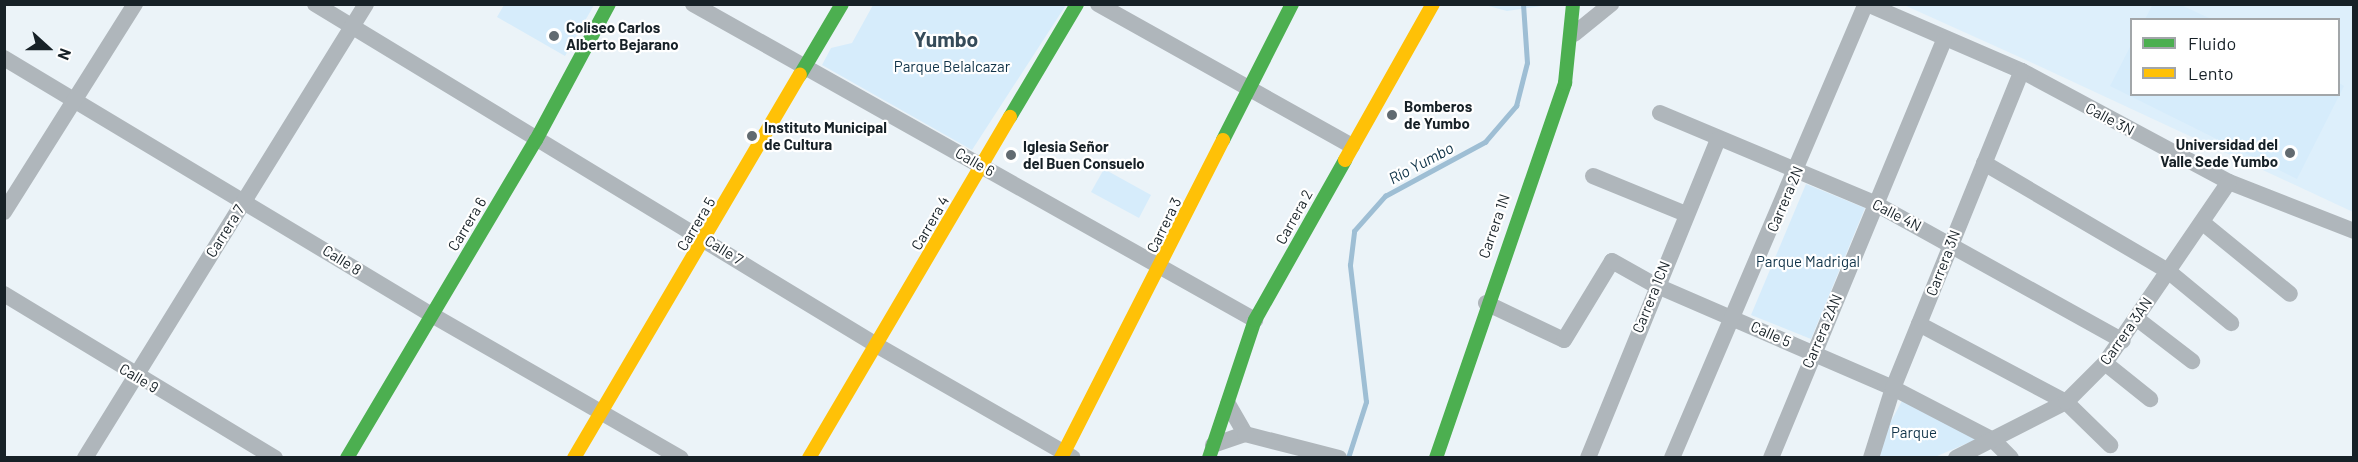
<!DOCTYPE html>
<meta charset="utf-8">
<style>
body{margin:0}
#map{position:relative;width:2358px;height:462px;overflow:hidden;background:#ebf3f8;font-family:Barlow,sans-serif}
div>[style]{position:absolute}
.built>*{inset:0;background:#ddeffb}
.green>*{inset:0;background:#d6ecfb}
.stream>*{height:4.5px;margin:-2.25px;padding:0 2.25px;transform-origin:2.25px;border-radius:2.25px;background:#9ebed4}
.street>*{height:16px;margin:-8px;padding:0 8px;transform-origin:8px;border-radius:8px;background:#afb6bb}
.fast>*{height:14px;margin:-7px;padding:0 7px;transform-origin:7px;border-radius:7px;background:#4caf50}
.slow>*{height:14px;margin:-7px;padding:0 7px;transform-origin:7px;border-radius:7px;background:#ffc107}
.dots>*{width:16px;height:16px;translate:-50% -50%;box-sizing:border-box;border:3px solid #fff;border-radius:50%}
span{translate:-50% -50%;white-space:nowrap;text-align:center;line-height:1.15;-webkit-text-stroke:4.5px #fff;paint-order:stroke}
.poi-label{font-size:15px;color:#172127;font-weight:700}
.left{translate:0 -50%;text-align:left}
.right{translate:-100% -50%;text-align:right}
.park-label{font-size:15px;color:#113449}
.street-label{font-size:15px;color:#172127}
.water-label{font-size:16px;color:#0e3247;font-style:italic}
.district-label{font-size:21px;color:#364b59;font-weight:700}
.frame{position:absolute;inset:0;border:6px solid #172127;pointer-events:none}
.legend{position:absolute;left:2130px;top:18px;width:210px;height:78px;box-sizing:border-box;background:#fff;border:2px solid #a2a6a9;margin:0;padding:8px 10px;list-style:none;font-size:18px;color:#172127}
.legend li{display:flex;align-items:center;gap:12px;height:30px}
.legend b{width:30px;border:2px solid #a2a6a9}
.north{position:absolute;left:18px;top:18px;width:60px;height:60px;-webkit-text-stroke:4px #fff;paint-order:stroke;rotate:111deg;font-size:16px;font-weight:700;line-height:24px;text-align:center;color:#172127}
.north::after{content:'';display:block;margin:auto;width:21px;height:27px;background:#172127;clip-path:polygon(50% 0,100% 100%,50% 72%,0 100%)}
</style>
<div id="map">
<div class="built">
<i style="clip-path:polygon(evenodd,1904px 5px,2353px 5px,2353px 212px,2026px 60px,1904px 5px,2132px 20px,2338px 20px,2338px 94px,2132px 94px,2132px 20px)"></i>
</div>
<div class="green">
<i style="clip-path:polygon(2153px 4px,2181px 5px,2211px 19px,2145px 19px)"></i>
<i style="clip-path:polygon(504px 5px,504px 4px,594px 5px,565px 56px,497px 17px)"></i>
<i style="clip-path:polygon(873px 5px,1066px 5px,972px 150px,822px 65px,831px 48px,852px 43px)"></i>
<i style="clip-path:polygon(1485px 5px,1549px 5px,1507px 11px)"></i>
<i style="clip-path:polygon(2131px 45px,2132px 94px,2338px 94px,2339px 83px,2344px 86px,2297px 179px,2110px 86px)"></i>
<i style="clip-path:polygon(1104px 169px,1151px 195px,1139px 218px,1091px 192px)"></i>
<i style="clip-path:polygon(1806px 184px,1865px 208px,1811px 339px,1751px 315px)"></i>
<i style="clip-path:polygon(1903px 399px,1977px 439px,1935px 457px,1880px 458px,1881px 440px)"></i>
</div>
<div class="stream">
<i style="left:1348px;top:458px;width:59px;rotate:-72.2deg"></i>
<i style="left:1366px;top:402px;width:138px;rotate:-96.7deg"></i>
<i style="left:1350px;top:265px;width:34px;rotate:-83deg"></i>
<i style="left:1354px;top:231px;width:47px;rotate:-48.5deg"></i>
<i style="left:1385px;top:196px;width:114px;rotate:-28.4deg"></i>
<i style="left:1485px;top:142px;width:48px;rotate:-49.3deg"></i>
<i style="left:1516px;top:106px;width:44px;rotate:-75.7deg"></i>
<i style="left:1527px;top:63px;width:59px;rotate:-93.9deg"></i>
</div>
<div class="street">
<i style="left:315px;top:4px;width:659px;rotate:31.28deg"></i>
<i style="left:878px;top:346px;width:224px;rotate:29.8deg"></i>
<i style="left:693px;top:4px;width:645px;rotate:29.35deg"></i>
<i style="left:1098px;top:4px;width:291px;rotate:29.2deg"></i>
<i style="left:1867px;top:4px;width:169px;rotate:23.4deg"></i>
<i style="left:2022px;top:71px;width:235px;rotate:28.2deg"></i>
<i style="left:2229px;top:182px;width:134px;rotate:21.4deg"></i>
<i style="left:1574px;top:34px;width:48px;rotate:-39deg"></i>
<i style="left:4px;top:58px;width:499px;rotate:31deg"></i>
<i style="left:432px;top:315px;width:287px;rotate:29.9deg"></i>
<i style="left:1660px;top:113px;width:234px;rotate:22.8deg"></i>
<i style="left:1876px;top:204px;width:282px;rotate:29deg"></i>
<i style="left:1984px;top:163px;width:213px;rotate:30.4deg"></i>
<i style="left:2168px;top:271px;width:82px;rotate:39.5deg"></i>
<i style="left:1593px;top:176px;width:100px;rotate:22.2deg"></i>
<i style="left:4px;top:212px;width:246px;rotate:-57.8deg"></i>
<i style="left:2203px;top:223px;width:112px;rotate:39.2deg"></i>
<i style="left:4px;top:294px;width:317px;rotate:31.2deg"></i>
<i style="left:1486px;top:303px;width:86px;rotate:25.4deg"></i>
<i style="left:1564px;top:340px;width:92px;rotate:-58.7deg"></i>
<i style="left:1612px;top:261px;width:49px;rotate:29.2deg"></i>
<i style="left:1655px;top:285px;width:259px;rotate:23.4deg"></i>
<i style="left:1893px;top:388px;width:113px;rotate:27.5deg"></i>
<i style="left:1993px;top:440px;width:25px;rotate:45deg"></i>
<i style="left:2136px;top:318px;width:71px;rotate:37.5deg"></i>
<i style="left:1919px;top:324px;width:166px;rotate:28deg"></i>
<i style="left:2066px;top:402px;width:62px;rotate:44.3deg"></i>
<i style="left:2105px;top:363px;width:58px;rotate:38.7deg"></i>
<i style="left:1228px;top:404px;width:34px;rotate:60deg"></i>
<i style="left:1213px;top:445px;width:34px;rotate:-19deg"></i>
<i style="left:1245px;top:434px;width:97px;rotate:14.3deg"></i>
<i style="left:85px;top:458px;width:534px;rotate:-58.24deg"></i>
<i style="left:1588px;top:458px;width:344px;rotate:-67.8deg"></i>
<i style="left:1672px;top:458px;width:494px;rotate:-66.9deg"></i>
<i style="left:1771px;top:458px;width:452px;rotate:-67.5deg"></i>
<i style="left:1871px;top:458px;width:73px;rotate:-72.6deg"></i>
<i style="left:1893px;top:388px;width:342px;rotate:-67.9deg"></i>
<i style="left:1956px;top:458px;width:123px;rotate:-27deg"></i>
<i style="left:2066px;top:402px;width:55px;rotate:-45deg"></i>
<i style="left:2105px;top:363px;width:219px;rotate:-55.6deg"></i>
</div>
<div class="fast">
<i style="left:800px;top:75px;width:82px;rotate:-59.4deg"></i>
<i style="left:1010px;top:117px;width:131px;rotate:-59.3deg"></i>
<i style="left:1223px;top:140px;width:153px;rotate:-63.1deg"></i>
<i style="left:347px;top:458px;width:370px;rotate:-59.3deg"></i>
<i style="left:536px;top:140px;width:154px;rotate:-61.8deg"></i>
<i style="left:1209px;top:458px;width:145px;rotate:-71.6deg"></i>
<i style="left:1255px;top:320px;width:184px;rotate:-60.6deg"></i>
<i style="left:1436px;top:458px;width:397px;rotate:-71deg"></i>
<i style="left:1565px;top:83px;width:79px;rotate:-84.2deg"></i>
</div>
<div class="slow">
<i style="left:1345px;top:160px;width:179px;rotate:-60.6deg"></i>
<i style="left:574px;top:458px;width:445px;rotate:-59.5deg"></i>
<i style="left:809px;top:458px;width:396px;rotate:-59.5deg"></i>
<i style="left:1061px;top:458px;width:357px;rotate:-63deg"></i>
</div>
<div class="dots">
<i style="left:554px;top:36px;background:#616a70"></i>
<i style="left:1392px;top:115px;background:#616a70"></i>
<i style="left:752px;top:136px;background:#616a70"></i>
<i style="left:2290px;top:153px;background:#616a70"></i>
<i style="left:1011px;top:155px;background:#616a70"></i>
</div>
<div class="poi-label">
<span class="left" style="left:566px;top:36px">Coliseo Carlos<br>Alberto Bejarano</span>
<span class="left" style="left:1404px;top:115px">Bomberos<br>de Yumbo</span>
<span class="left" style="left:764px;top:136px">Instituto Municipal<br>de Cultura</span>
<span class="right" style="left:2278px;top:153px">Universidad del<br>Valle Sede Yumbo</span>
<span class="left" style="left:1023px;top:155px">Iglesia Señor<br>del Buen Consuelo</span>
</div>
<div class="park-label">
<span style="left:952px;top:67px">Parque Belalcazar</span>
<span style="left:1808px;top:262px">Parque Madrigal</span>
<span style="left:1914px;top:433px">Parque</span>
</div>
<div class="street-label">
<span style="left:2110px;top:119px;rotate:28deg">Calle 3N</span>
<span style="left:975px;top:162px;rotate:30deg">Calle 6</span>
<span style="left:1785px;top:199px;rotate:-67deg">Carrera 2N</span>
<span style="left:1897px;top:215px;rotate:27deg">Calle 4N</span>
<span style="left:1294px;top:217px;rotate:-61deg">Carrera 2</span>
<span style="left:930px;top:223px;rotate:-60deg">Carrera 4</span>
<span style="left:467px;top:224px;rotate:-59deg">Carrera 6</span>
<span style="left:696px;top:224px;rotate:-59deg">Carrera 5</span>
<span style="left:1164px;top:225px;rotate:-64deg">Carrera 3</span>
<span style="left:1494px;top:226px;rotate:-71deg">Carrera 1N</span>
<span style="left:225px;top:231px;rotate:-58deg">Carrera 7</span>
<span style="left:724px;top:250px;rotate:32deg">Calle 7</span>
<span style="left:342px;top:260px;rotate:32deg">Calle 8</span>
<span style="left:1943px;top:263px;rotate:-69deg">Carrera 3N</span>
<span style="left:1651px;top:297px;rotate:-68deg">Carrera 1CN</span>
<span style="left:1822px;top:331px;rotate:-67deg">Carrera 2AN</span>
<span style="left:2126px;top:331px;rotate:-55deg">Carrera 3AN</span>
<span style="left:1771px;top:334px;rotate:24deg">Calle 5</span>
<span style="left:139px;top:378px;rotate:31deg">Calle 9</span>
</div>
<div class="water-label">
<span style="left:1421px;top:163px;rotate:-28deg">Río Yumbo</span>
</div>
<div class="district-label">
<span style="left:946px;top:39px">Yumbo</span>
</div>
<div class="frame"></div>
<ul class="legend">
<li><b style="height:8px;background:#4caf50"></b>Fluido</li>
<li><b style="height:8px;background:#ffc107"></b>Lento</li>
</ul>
<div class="north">N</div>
</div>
